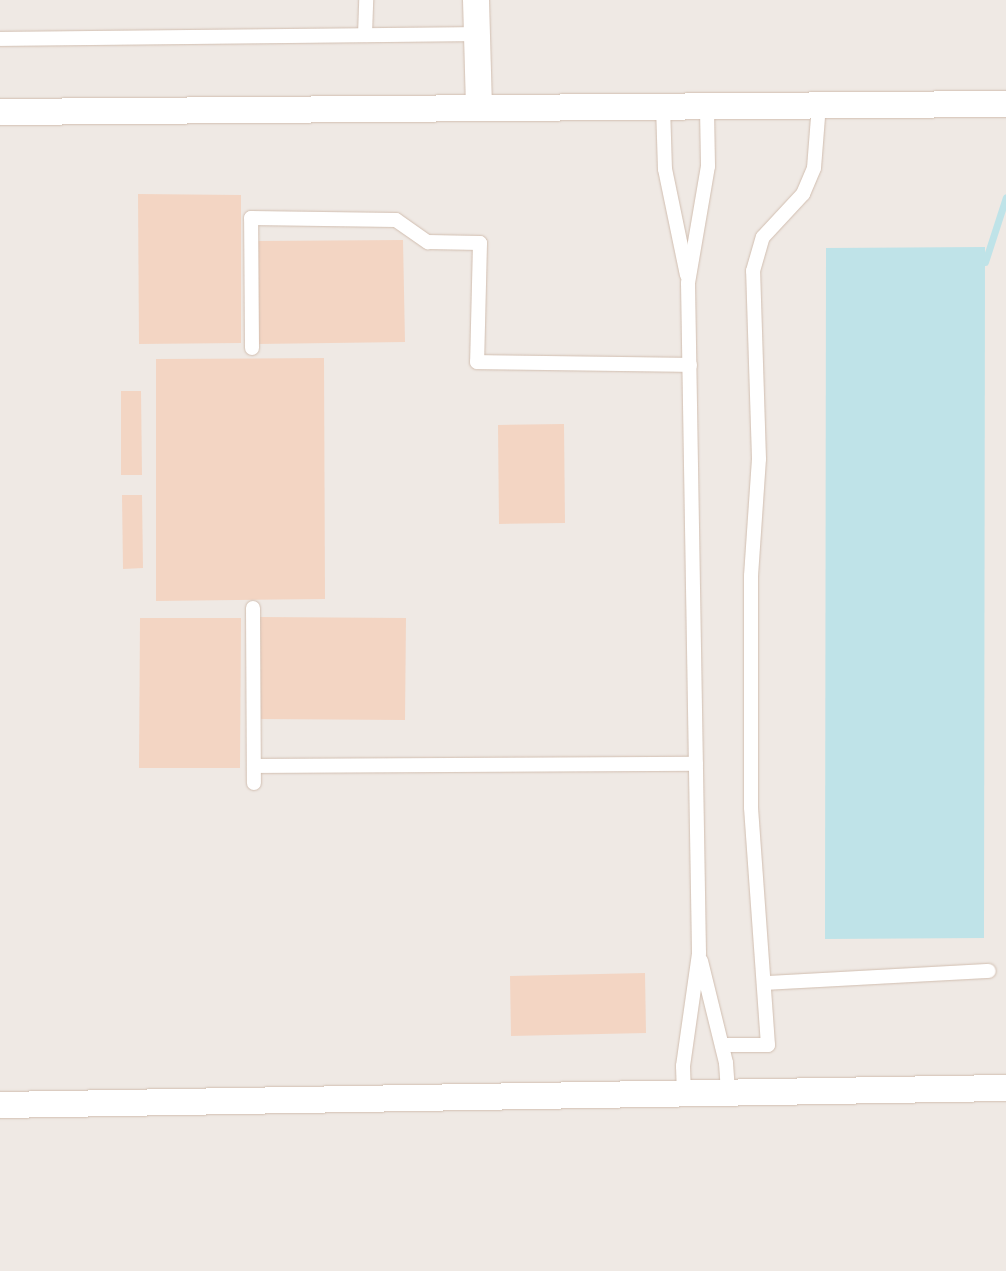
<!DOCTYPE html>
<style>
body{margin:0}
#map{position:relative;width:1006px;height:1271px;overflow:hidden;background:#fdf6ec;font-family:"IBM Plex Sans",sans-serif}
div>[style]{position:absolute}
.industrial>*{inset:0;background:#efe9e4}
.water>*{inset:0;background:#bfe3e8}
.stream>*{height:7px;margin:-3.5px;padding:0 3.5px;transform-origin:3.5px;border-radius:3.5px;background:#bfe3e8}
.building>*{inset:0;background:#f3d5c3}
.roads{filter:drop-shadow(0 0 1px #d1beb0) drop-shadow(0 0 1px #d1beb0)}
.service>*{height:14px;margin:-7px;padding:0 7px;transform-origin:7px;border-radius:7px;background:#fff}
.minor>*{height:26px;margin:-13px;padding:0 13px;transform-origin:13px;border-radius:13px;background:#fff}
span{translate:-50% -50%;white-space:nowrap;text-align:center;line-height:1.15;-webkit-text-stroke:4px #fffaf3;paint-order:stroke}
</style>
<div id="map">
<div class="industrial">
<i style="clip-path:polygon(0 0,1006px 0,1006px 1271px,0 1271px)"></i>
</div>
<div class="water">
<i style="clip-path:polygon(985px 247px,984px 938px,825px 939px,826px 248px)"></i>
</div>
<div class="stream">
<i style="left:985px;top:262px;width:68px;rotate:-72.1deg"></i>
</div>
<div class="building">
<i style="clip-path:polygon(138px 194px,241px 195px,241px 343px,139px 344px)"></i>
<i style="clip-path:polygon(403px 240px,405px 342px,257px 344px,257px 241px)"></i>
<i style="clip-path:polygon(324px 358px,325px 599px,156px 601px,156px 359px)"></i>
<i style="clip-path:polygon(121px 391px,141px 391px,142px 475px,121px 475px)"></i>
<i style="clip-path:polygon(564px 424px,565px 523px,499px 524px,498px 425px)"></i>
<i style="clip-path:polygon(122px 495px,142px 495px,143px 568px,123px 569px)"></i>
<i style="clip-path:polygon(258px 617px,406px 618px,405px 720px,257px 719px)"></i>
<i style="clip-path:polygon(140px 618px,241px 618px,240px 768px,139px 768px)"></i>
<i style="clip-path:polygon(645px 973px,646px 1033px,511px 1036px,510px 976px)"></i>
</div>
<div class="roads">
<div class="service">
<i style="left:365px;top:35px;width:35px;rotate:-88deg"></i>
<i style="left:0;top:39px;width:477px;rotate:-0.6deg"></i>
<i style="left:663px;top:106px;width:63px;rotate:88.2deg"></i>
<i style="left:665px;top:169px;width:108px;rotate:78.3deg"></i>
<i style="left:252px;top:348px;width:130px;rotate:-90.4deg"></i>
<i style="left:251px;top:218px;width:145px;rotate:0.8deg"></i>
<i style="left:396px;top:220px;width:39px;rotate:35deg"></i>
<i style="left:428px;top:242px;width:52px;rotate:1.1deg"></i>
<i style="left:480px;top:243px;width:119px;rotate:91.4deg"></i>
<i style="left:477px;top:362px;width:213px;rotate:0.8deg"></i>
<i style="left:253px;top:608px;width:175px;rotate:89.7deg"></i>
<i style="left:254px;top:766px;width:442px;rotate:-0.3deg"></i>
<i style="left:701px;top:961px;width:105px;rotate:76.2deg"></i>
<i style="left:726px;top:1063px;width:31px;rotate:86deg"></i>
<i style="left:766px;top:983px;width:223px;rotate:-3.1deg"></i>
<i style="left:722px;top:1045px;width:46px"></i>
<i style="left:768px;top:1045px;width:239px;rotate:-94.1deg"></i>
<i style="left:751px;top:807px;width:231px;rotate:-90deg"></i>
<i style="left:751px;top:576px;width:117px;rotate:-86.1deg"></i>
<i style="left:759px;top:459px;width:188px;rotate:-91.8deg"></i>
<i style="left:753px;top:271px;width:35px;rotate:-74deg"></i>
<i style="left:763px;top:237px;width:59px;rotate:-47.1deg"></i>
<i style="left:803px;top:194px;width:28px;rotate:-67deg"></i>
<i style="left:814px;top:168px;width:63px;rotate:-85.5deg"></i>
<i style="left:684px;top:1095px;width:29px;rotate:-92deg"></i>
<i style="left:683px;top:1066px;width:114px;rotate:-81.9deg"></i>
<i style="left:699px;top:953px;width:670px;rotate:-90.94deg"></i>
<i style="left:688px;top:283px;width:119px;rotate:-80.3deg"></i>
<i style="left:708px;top:166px;width:60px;rotate:-91deg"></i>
</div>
<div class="minor">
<i style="left:476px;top:0;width:107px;rotate:88.4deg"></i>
<i style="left:0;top:112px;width:1006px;rotate:-0.46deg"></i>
<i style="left:0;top:1105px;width:1006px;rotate:-0.97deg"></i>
</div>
</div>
</div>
